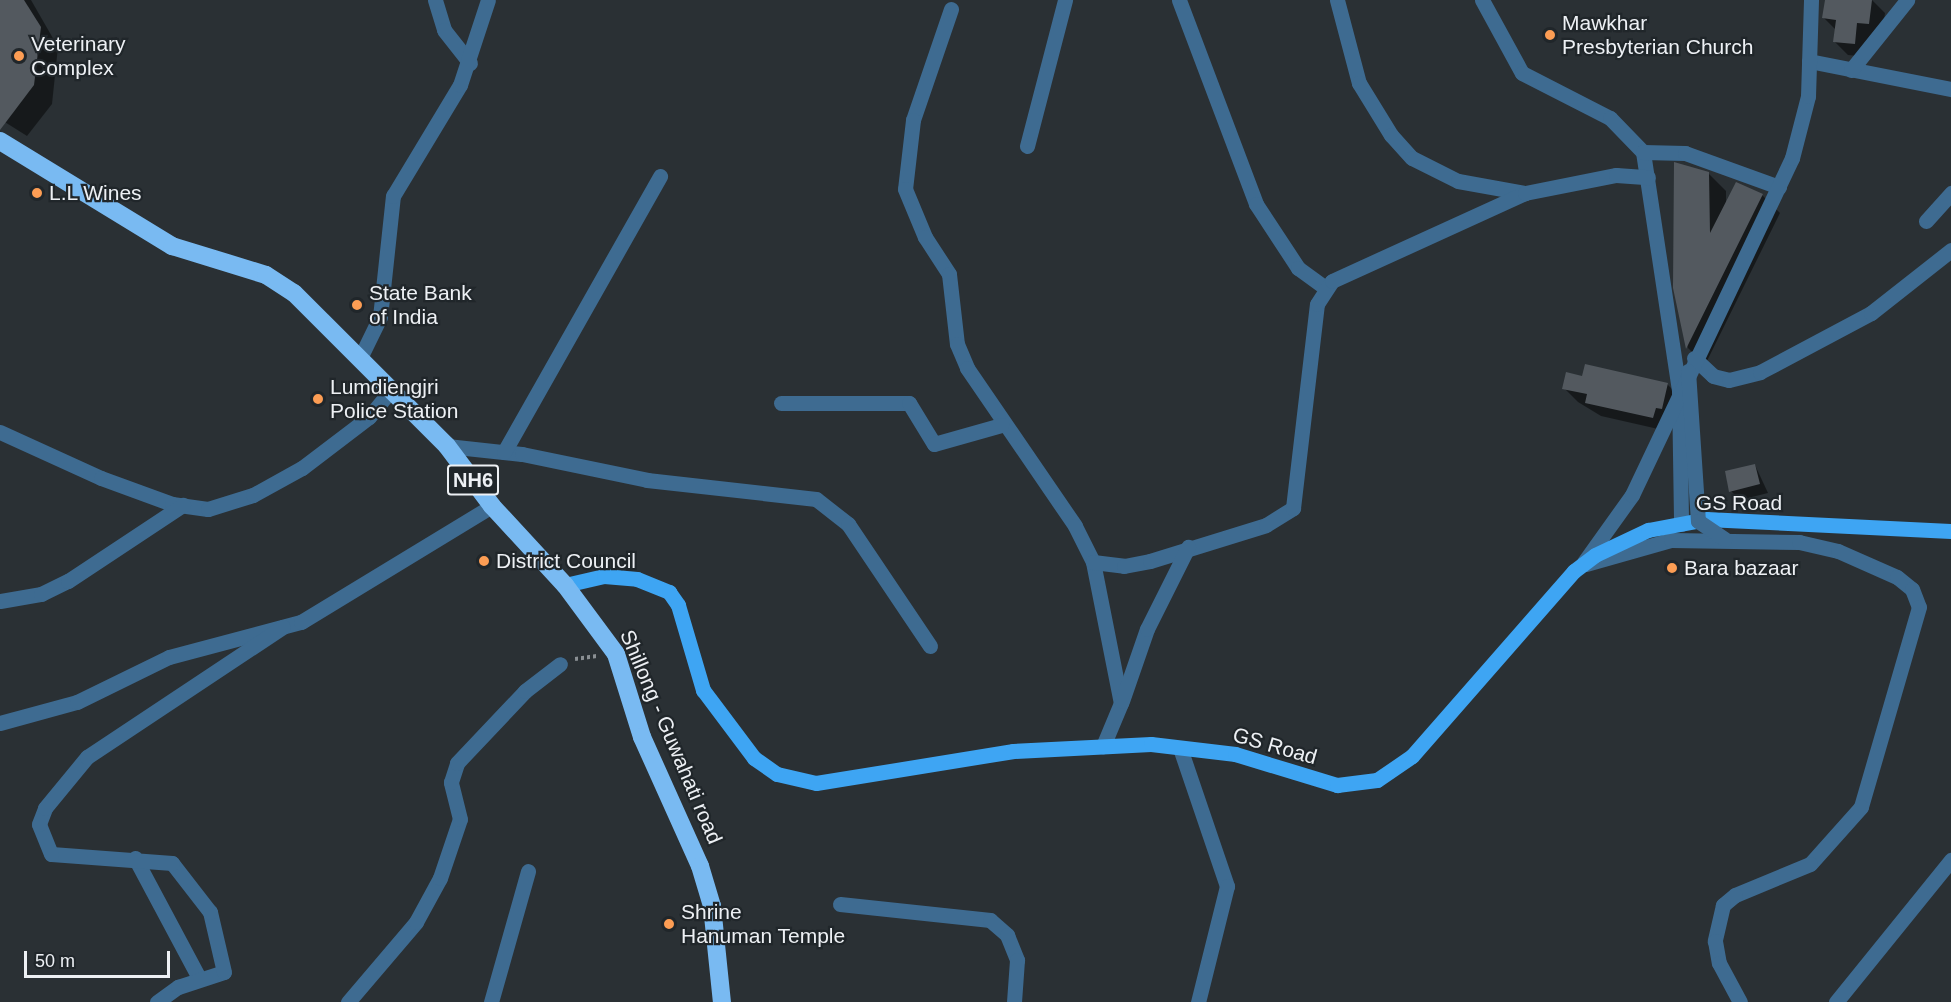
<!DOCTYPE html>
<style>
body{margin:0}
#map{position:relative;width:1951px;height:1002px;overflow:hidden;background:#2a3034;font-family:Helvetica,sans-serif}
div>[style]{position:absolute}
.shadow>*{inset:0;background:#0007}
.building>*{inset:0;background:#53595f}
.path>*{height:4px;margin-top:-2px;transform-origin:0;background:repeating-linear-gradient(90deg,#8a8f93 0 3px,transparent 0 6px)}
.minor>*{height:15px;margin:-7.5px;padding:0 7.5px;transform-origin:7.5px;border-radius:7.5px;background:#3e6b91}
.major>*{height:15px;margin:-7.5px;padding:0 7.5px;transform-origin:7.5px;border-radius:7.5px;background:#3ea5f3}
.highway>*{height:18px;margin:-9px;padding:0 9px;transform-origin:9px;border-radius:9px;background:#79baf2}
.minor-bridge>*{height:15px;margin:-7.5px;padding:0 7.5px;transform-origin:7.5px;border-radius:7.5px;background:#3e6b91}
.dots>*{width:16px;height:16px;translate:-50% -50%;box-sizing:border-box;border:3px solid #20262a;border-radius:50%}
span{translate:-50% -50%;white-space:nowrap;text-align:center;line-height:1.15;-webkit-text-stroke:4.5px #20262a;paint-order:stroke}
.shield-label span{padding:2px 4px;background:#20262a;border:2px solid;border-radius:4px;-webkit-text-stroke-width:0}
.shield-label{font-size:20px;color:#edf0f4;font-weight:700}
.poi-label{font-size:21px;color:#edf0f4}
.left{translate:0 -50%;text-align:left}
.street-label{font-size:21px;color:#edf0f4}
.scale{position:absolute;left:24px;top:951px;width:146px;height:27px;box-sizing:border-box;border:3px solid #edf0f4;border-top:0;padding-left:8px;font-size:18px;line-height:21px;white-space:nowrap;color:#edf0f4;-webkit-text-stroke:4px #20262a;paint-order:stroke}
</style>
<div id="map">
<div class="shadow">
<i style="clip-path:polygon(0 0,31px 0,58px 47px,52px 104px,27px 136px,0 119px)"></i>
<i style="clip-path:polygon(1826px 0,1872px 0,1885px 13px,1882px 37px,1868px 57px,1848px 55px,1834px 41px,1836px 30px,1824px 18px)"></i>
<i style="clip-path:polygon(1708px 173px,1726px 191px,1726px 204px,1762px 195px,1780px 213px,1705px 365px,1688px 348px,1675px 288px)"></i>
<i style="clip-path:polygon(1583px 377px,1667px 384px,1681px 398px,1667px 431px,1601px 416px,1578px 402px,1564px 388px)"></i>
<i style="clip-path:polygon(1755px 465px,1768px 493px,1740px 500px,1731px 491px)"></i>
</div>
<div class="building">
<i style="clip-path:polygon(0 0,24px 0,41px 27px,34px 85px,0 130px)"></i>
<i style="clip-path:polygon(1825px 0,1872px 0,1869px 24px,1857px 23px,1855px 44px,1833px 42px,1836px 20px,1822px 18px)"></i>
<i style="clip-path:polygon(1674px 162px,1709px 172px,1710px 233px,1736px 182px,1763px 194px,1686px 349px,1673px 288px)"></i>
<i style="clip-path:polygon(1585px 364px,1668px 383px,1662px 409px,1656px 408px,1653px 418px,1585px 403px,1587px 394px,1562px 389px,1566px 372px,1582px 376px)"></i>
<i style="clip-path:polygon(1755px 464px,1760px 484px,1729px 492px,1725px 471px)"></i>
</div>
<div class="path">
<i style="left:575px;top:659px;width:22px;rotate:-8deg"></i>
</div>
<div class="minor">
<i style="left:435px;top:0;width:31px;rotate:73deg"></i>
<i style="left:444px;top:30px;width:42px;rotate:51.8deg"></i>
<i style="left:1179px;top:0;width:218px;rotate:69.3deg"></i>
<i style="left:1256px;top:204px;width:77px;rotate:56.7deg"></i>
<i style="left:1298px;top:268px;width:34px;rotate:36deg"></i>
<i style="left:1337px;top:0;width:86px;rotate:75.2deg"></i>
<i style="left:1359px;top:83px;width:61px;rotate:58.4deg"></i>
<i style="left:1391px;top:135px;width:31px;rotate:48deg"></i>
<i style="left:1412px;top:158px;width:51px;rotate:26.6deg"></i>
<i style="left:1458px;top:181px;width:68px;rotate:10.2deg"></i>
<i style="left:1482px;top:0;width:83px;rotate:61.3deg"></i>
<i style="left:1522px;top:73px;width:99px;rotate:27.1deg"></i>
<i style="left:1610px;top:118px;width:47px;rotate:45.9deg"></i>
<i style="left:1643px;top:152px;width:242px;rotate:81.4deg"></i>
<i style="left:1679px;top:391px;width:133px;rotate:89.1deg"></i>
<i style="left:951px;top:9px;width:117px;rotate:108.9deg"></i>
<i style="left:913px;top:120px;width:69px;rotate:96.6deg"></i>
<i style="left:905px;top:189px;width:52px;rotate:67.4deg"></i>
<i style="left:925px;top:237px;width:44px;rotate:57deg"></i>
<i style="left:949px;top:274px;width:70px;rotate:83.5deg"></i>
<i style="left:957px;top:344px;width:26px;rotate:67deg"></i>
<i style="left:967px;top:368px;width:191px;rotate:55.6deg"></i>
<i style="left:1075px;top:526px;width:40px;rotate:63.4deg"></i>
<i style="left:1093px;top:562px;width:144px;rotate:78.8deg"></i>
<i style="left:1121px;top:703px;width:47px;rotate:112.7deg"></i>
<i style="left:1809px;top:61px;width:145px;rotate:11.2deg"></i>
<i style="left:1851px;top:70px;width:90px;rotate:-51.3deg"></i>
<i style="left:1027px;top:146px;width:151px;rotate:-75.4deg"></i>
<i style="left:1643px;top:152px;width:42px;rotate:1.4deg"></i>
<i style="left:1685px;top:153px;width:100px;rotate:19.9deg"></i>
<i style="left:1926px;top:221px;width:38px;rotate:-48deg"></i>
<i style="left:361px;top:356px;width:43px;rotate:-64deg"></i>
<i style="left:380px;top:317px;width:122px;rotate:-83.9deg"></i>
<i style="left:393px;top:196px;width:130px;rotate:-58.9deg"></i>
<i style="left:460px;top:85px;width:89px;rotate:-71.8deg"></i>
<i style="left:1694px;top:358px;width:26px;rotate:43deg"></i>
<i style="left:1713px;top:376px;width:16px;rotate:14deg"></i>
<i style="left:1729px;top:380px;width:32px;rotate:-14deg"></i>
<i style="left:1760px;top:372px;width:126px;rotate:-28deg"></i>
<i style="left:1871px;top:313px;width:102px;rotate:-38.2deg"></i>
<i style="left:781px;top:403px;width:128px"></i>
<i style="left:909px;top:403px;width:48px;rotate:58.6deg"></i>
<i style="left:934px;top:444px;width:70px;rotate:-15.8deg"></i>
<i style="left:0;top:432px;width:111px;rotate:24.5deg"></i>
<i style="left:101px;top:478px;width:76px;rotate:20.1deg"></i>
<i style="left:172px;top:504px;width:36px;rotate:8deg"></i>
<i style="left:208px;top:509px;width:47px;rotate:-17.3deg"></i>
<i style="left:253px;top:495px;width:56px;rotate:-28.9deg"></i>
<i style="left:302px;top:468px;width:84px;rotate:-37.3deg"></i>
<i style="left:369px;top:417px;width:32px;rotate:-51deg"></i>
<i style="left:447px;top:446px;width:75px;rotate:6.1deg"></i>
<i style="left:522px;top:454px;width:128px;rotate:11.7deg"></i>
<i style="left:647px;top:480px;width:170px;rotate:6.4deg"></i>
<i style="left:816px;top:499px;width:41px;rotate:38deg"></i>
<i style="left:848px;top:524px;width:147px;rotate:56.1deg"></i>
<i style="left:504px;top:452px;width:317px;rotate:-60.5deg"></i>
<i style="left:1093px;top:562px;width:31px;rotate:7deg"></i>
<i style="left:1124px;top:566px;width:26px;rotate:-11deg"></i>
<i style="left:1150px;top:561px;width:121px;rotate:-17.2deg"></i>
<i style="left:1266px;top:525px;width:32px;rotate:-32deg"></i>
<i style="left:1293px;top:508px;width:205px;rotate:-83.3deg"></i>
<i style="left:1317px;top:304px;width:27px;rotate:-57deg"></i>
<i style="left:1332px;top:281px;width:212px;rotate:-24.5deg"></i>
<i style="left:1525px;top:193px;width:93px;rotate:-11.2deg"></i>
<i style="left:1616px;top:175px;width:32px;rotate:4deg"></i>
<i style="left:1584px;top:562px;width:82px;rotate:-54.4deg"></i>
<i style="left:1632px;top:495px;width:373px;rotate:-64.6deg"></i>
<i style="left:1792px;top:158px;width:64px;rotate:-75.5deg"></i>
<i style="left:1808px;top:96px;width:96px;rotate:-88.2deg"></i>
<i style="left:1586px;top:564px;width:88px;rotate:-15.8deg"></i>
<i style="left:1671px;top:540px;width:128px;rotate:0.9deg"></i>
<i style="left:1799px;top:542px;width:40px;rotate:13deg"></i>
<i style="left:1838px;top:551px;width:64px;rotate:23.8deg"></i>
<i style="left:1897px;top:577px;width:19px;rotate:39deg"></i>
<i style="left:1912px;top:589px;width:19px;rotate:69deg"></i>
<i style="left:1919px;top:607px;width:208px;rotate:106.2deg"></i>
<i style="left:1861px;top:807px;width:76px;rotate:131.8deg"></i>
<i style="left:1810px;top:864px;width:81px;rotate:157.5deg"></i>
<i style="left:1735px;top:895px;width:16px;rotate:140deg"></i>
<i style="left:1723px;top:905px;width:37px;rotate:103deg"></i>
<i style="left:1715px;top:941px;width:22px;rotate:80deg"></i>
<i style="left:1719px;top:963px;width:44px;rotate:61.7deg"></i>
<i style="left:0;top:601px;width:42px;rotate:-9.7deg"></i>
<i style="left:41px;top:594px;width:30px;rotate:-26deg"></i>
<i style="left:68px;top:581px;width:138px;rotate:-33.5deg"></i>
<i style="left:1122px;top:701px;width:76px;rotate:-70.9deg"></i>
<i style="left:1147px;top:629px;width:92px;rotate:-63.4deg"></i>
<i style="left:0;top:723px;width:80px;rotate:-15.3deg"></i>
<i style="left:77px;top:702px;width:102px;rotate:-26.1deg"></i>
<i style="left:169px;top:657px;width:137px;rotate:-14.9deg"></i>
<i style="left:301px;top:622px;width:223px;rotate:-31.3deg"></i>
<i style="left:1180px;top:748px;width:146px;rotate:71.2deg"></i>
<i style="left:1227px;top:886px;width:120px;rotate:104deg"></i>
<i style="left:135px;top:858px;width:136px;rotate:61.9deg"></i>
<i style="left:840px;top:904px;width:151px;rotate:6.1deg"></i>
<i style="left:990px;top:920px;width:23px;rotate:41deg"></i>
<i style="left:1007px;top:935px;width:27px;rotate:68deg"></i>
<i style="left:1017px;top:960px;width:42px;rotate:94.1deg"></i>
<i style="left:157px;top:1002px;width:26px;rotate:-36deg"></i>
<i style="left:178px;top:987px;width:48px;rotate:-18.1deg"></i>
<i style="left:224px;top:972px;width:62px;rotate:-103.1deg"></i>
<i style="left:210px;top:912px;width:62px;rotate:-127.8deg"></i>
<i style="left:172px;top:863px;width:121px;rotate:-175.7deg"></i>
<i style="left:51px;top:854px;width:32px;rotate:-112deg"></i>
<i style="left:39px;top:824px;width:17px;rotate:-69deg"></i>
<i style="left:45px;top:808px;width:66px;rotate:-50.5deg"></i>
<i style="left:87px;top:757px;width:235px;rotate:-33.6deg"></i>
<i style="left:348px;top:1002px;width:105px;rotate:-49.6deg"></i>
<i style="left:416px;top:922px;width:50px;rotate:-61.4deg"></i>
<i style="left:440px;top:878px;width:62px;rotate:-71.3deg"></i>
<i style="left:460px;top:819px;width:38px;rotate:-104deg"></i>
<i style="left:451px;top:782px;width:20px;rotate:-72deg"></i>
<i style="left:457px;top:763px;width:99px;rotate:-46.6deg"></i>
<i style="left:525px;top:691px;width:44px;rotate:-37.6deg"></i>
<i style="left:491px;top:1002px;width:136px;rotate:-74.2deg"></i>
<i style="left:1836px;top:1002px;width:183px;rotate:-51deg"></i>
</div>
<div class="major">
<i style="left:565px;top:585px;width:40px;rotate:-13deg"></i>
<i style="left:604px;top:576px;width:33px;rotate:5deg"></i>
<i style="left:637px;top:579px;width:35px;rotate:22deg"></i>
<i style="left:669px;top:592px;width:16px;rotate:55deg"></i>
<i style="left:678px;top:605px;width:89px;rotate:73.6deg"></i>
<i style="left:703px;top:690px;width:85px;rotate:53.1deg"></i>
<i style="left:754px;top:758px;width:28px;rotate:35deg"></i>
<i style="left:777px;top:774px;width:40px;rotate:13deg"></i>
<i style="left:816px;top:783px;width:200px;rotate:-9.2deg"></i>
<i style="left:1013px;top:751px;width:138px;rotate:-2.9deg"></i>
<i style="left:1151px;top:744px;width:85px;rotate:6.8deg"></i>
<i style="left:1235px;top:754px;width:107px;rotate:16.9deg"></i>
<i style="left:1337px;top:785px;width:40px;rotate:-7.1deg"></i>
<i style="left:1377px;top:780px;width:42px;rotate:-34.4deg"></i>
<i style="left:1412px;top:756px;width:246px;rotate:-48.8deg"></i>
<i style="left:1574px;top:571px;width:26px;rotate:-37deg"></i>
<i style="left:1595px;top:555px;width:59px;rotate:-25.3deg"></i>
<i style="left:1648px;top:530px;width:59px;rotate:-10.7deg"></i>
<i style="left:1706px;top:519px;width:245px;rotate:2.8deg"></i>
</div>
<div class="highway">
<i style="left:0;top:141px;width:202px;rotate:31.4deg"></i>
<i style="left:172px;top:246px;width:98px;rotate:17.1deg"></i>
<i style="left:266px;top:275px;width:33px;rotate:33deg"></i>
<i style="left:294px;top:293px;width:216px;rotate:45deg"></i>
<i style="left:447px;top:446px;width:75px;rotate:53.1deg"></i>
<i style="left:492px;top:506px;width:108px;rotate:47.3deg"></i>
<i style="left:565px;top:585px;width:86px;rotate:53.5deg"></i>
<i style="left:616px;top:654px;width:87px;rotate:72.6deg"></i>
<i style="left:642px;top:737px;width:141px;rotate:65.8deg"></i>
<i style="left:700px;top:866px;width:42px;rotate:73.3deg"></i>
<i style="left:712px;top:906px;width:97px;rotate:84.1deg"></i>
</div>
<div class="minor-bridge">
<i style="left:1688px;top:371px;width:150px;rotate:86.2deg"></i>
<i style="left:1698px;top:521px;width:32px;rotate:34deg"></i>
</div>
<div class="dots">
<i style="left:1550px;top:35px;background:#fc9d54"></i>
<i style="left:19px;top:56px;background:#fc9d54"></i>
<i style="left:37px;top:193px;background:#fc9d54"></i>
<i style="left:357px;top:305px;background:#fc9d54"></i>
<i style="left:318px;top:399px;background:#fc9d54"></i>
<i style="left:484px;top:561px;background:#fc9d54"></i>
<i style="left:1672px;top:568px;background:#fc9d54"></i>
<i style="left:669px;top:924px;background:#fc9d54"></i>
</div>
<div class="shield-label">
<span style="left:473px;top:480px">NH6</span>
</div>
<div class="poi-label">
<span class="left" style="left:1562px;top:35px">Mawkhar<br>Presbyterian Church</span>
<span class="left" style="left:31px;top:56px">Veterinary<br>Complex</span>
<span class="left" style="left:49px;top:193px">L.L Wines</span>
<span class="left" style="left:369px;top:305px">State Bank<br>of India</span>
<span class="left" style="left:330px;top:399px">Lumdiengjri<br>Police Station</span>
<span class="left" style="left:496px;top:561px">District Council</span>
<span class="left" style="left:1684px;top:568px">Bara bazaar</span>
<span class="left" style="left:681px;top:924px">Shrine<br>Hanuman Temple</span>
</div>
<div class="street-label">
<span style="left:1739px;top:503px">GS Road</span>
<span style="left:671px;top:737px;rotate:67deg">Shillong - Guwahati road</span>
<span style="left:1275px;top:746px;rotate:16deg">GS Road</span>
</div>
<div class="scale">50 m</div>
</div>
